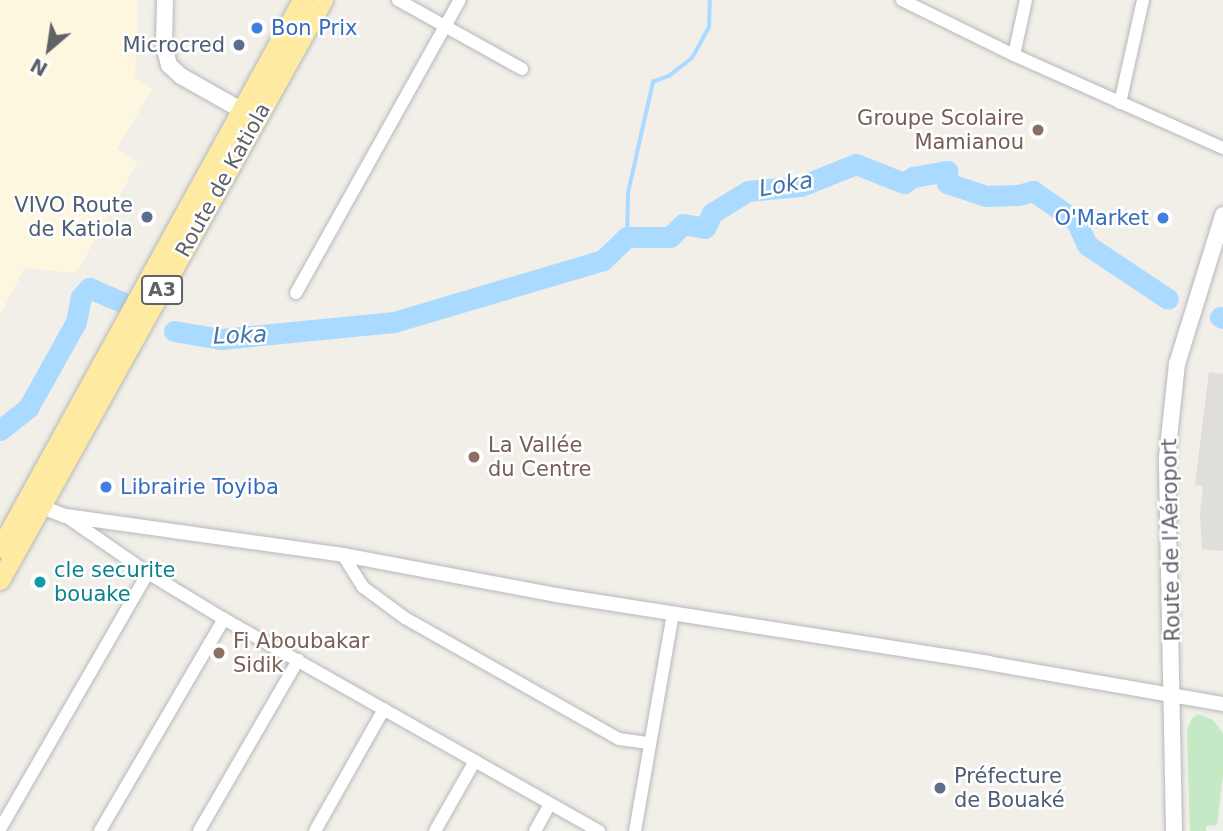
<!DOCTYPE html>
<meta charset="utf-8">
<style>
body{margin:0}
#map{position:relative;width:1223px;height:831px;overflow:hidden;background:#f1efe8;font-family:"DejaVu Sans",sans-serif}
div>[style]{position:absolute}
.commercial>*{inset:0;background:#fef7e0}
.industrial>*{inset:0;background:#e0deda}
.green>*{inset:0;background:#c5e8c5}
.stream>*{height:3.5px;margin:-1.75px;padding:0 1.75px;transform-origin:1.75px;border-radius:1.75px;background:#aadaff}
.river>*{height:21px;margin:-10.5px;padding:0 10.5px;transform-origin:10.5px;border-radius:10.5px;background:#aadaff}
.roads{filter:drop-shadow(0 0 2px #b5b8bc) drop-shadow(0 0 2px #b5b8bc)}
.minor>*{height:12px;margin:-6px;padding:0 6px;transform-origin:6px;border-radius:6px;background:#fff}
.tertiary>*{height:14px;margin:-7px;padding:0 7px;transform-origin:7px;border-radius:7px;background:#fff}
.secondary>*{height:16px;margin:-8px;padding:0 8px;transform-origin:8px;border-radius:8px;background:#fff}
.trunk>*{height:19px;margin:-9.5px;padding:0 9.5px;transform-origin:9.5px;border-radius:9.5px;background:#feeaa1}
.dots>*{width:19px;height:19px;translate:-50% -50%;box-sizing:border-box;border:4px solid #fff;border-radius:50%}
span{translate:-50% -50%;white-space:nowrap;text-align:center;line-height:1.15;-webkit-text-stroke:5px #fff;paint-order:stroke}
.shield-label span{padding:2px 5px;background:#fff;border:2px solid;border-radius:5px;-webkit-text-stroke-width:0}
.shield-label{font-size:19px;color:#5f6368;font-weight:700}
.shop-label{font-size:21px;color:#366cbe}
.left{translate:0 -50%;text-align:left}
.right{translate:-100% -50%;text-align:right}
.service-label{font-size:21px;color:#4e5e75}
.education-label{font-size:21px;color:#785e54}
.street-label{font-size:21px;color:#5f6368}
.culture-label{font-size:21px;color:#0d838f}
.water-label{font-size:23px;color:#4174aa;font-style:italic}
.north{position:absolute;left:14px;top:14px;width:70px;height:70px;-webkit-text-stroke:5px #fff;paint-order:stroke;rotate:209deg;font-size:19px;font-weight:700;line-height:28px;text-align:center;color:#5f6368}
.north::after{content:'';display:block;margin:auto;width:24px;height:32px;background:#5f6368;clip-path:polygon(50% 0,100% 100%,50% 72%,0 100%)}
</style>
<div id="map">
<div class="commercial">
<i style="clip-path:polygon(0 0,138px 0,135px 78px,152px 89px,117px 149px,138px 162px,82px 263px,74px 273px,25px 268px,0 314px)"></i>
</div>
<div class="industrial">
<i style="clip-path:polygon(1209px 372px,1223px 374px,1223px 551px,1202px 549px,1200px 514px,1203px 486px,1195px 485px)"></i>
</div>
<div class="green">
<i style="clip-path:polygon(1198px 714px,1213px 720px,1223px 733px,1223px 775px,1217px 825px,1206px 826px,1206px 831px,1190px 831px,1187px 730px,1192px 718px)"></i>
</div>
<div class="stream">
<i style="left:627px;top:237px;width:44px;rotate:-88.7deg"></i>
<i style="left:628px;top:193px;width:114px;rotate:-77.3deg"></i>
<i style="left:653px;top:82px;width:17px;rotate:-21deg"></i>
<i style="left:669px;top:76px;width:29px;rotate:-38deg"></i>
<i style="left:692px;top:58px;width:35px;rotate:-61deg"></i>
<i style="left:709px;top:27px;width:27px;rotate:-88deg"></i>
</div>
<div class="river">
<i style="left:1220px;top:317px;width:3px;rotate:18deg"></i>
<i style="left:174px;top:331px;width:48px;rotate:9.7deg"></i>
<i style="left:221px;top:339px;width:174px;rotate:-5.6deg"></i>
<i style="left:394px;top:322px;width:218px;rotate:-16.5deg"></i>
<i style="left:603px;top:260px;width:33px;rotate:-44deg"></i>
<i style="left:627px;top:237px;width:43px"></i>
<i style="left:670px;top:237px;width:18px;rotate:-45deg"></i>
<i style="left:683px;top:224px;width:22px;rotate:10deg"></i>
<i style="left:705px;top:228px;width:17px;rotate:-65deg"></i>
<i style="left:712px;top:213px;width:42px;rotate:-31.4deg"></i>
<i style="left:748px;top:191px;width:53px;rotate:-5.4deg"></i>
<i style="left:801px;top:186px;width:59px;rotate:-21.8deg"></i>
<i style="left:856px;top:164px;width:52px;rotate:21.6deg"></i>
<i style="left:904px;top:183px;width:11px;rotate:-34deg"></i>
<i style="left:913px;top:177px;width:35px;rotate:-10deg"></i>
<i style="left:947px;top:171px;width:12px;rotate:90deg"></i>
<i style="left:947px;top:183px;width:41px;rotate:18.4deg"></i>
<i style="left:986px;top:196px;width:32px;rotate:-2deg"></i>
<i style="left:1018px;top:195px;width:16px;rotate:-15deg"></i>
<i style="left:1033px;top:191px;width:52px;rotate:34.9deg"></i>
<i style="left:1076px;top:221px;width:26px;rotate:65deg"></i>
<i style="left:1087px;top:245px;width:97px;rotate:33.7deg"></i>
<i style="left:0;top:430px;width:36px;rotate:-38deg"></i>
<i style="left:28px;top:408px;width:98px;rotate:-60.8deg"></i>
<i style="left:76px;top:322px;width:25px;rotate:-79deg"></i>
<i style="left:81px;top:297px;width:12px;rotate:-48deg"></i>
<i style="left:89px;top:288px;width:36px;rotate:23deg"></i>
</div>
<div class="roads">
<div class="minor">
<i style="left:398px;top:0;width:142px;rotate:29.1deg"></i>
<i style="left:902px;top:0;width:125px;rotate:26.2deg"></i>
<i style="left:1014px;top:55px;width:229px;rotate:24deg"></i>
<i style="left:1014px;top:55px;width:56px;rotate:-77.7deg"></i>
<i style="left:1120px;top:103px;width:106px;rotate:-77.4deg"></i>
<i style="left:296px;top:293px;width:336px;rotate:-60.8deg"></i>
<i style="left:67px;top:517px;width:98px;rotate:34.7deg"></i>
<i style="left:148px;top:573px;width:89px;rotate:31.2deg"></i>
<i style="left:224px;top:619px;width:431px;rotate:29.5deg"></i>
<i style="left:343px;top:555px;width:38px;rotate:58deg"></i>
<i style="left:363px;top:587px;width:52px;rotate:36.4deg"></i>
<i style="left:405px;top:618px;width:246px;rotate:29.5deg"></i>
<i style="left:619px;top:739px;width:30px;rotate:8deg"></i>
<i style="left:0;top:829px;width:296px;rotate:-60deg"></i>
<i style="left:100px;top:831px;width:246px;rotate:-59.7deg"></i>
<i style="left:199px;top:831px;width:198px;rotate:-59.9deg"></i>
<i style="left:315px;top:831px;width:140px;rotate:-60.5deg"></i>
<i style="left:435px;top:831px;width:81px;rotate:-60.3deg"></i>
<i style="left:535px;top:831px;width:31px;rotate:-61deg"></i>
<i style="left:635px;top:831px;width:221px;rotate:-80.1deg"></i>
</div>
<div class="tertiary">
<i style="left:34px;top:504px;width:34px;rotate:21deg"></i>
<i style="left:66px;top:516px;width:280px;rotate:8deg"></i>
<i style="left:343px;top:555px;width:223px;rotate:10.6deg"></i>
<i style="left:562px;top:596px;width:431px;rotate:8.9deg"></i>
<i style="left:988px;top:663px;width:239px;rotate:9.9deg"></i>
</div>
<div class="secondary">
<i style="left:165px;top:0;width:45px;rotate:91.3deg"></i>
<i style="left:164px;top:45px;width:21px;rotate:76deg"></i>
<i style="left:169px;top:65px;width:16px;rotate:43deg"></i>
<i style="left:181px;top:76px;width:79px;rotate:29.5deg"></i>
<i style="left:1174px;top:831px;width:374px;rotate:-91.1deg"></i>
<i style="left:1167px;top:457px;width:94px;rotate:-83.9deg"></i>
<i style="left:1177px;top:364px;width:156px;rotate:-72.8deg"></i>
</div>
<div class="trunk">
<i style="left:0;top:548px;width:626px;rotate:-61.14deg"></i>
<i style="left:0;top:580px;width:664px;rotate:-60.89deg"></i>
</div>
</div>
<div class="dots">
<i style="left:257px;top:28px;background:#3f7fe0"></i>
<i style="left:239px;top:45px;background:#5c6f8a"></i>
<i style="left:1038px;top:130px;background:#8d6e63"></i>
<i style="left:147px;top:217px;background:#5c6f8a"></i>
<i style="left:1163px;top:218px;background:#3f7fe0"></i>
<i style="left:474px;top:457px;background:#8d6e63"></i>
<i style="left:106px;top:487px;background:#3f7fe0"></i>
<i style="left:40px;top:582px;background:#0f9aa8"></i>
<i style="left:219px;top:653px;background:#8d6e63"></i>
<i style="left:940px;top:788px;background:#5c6f8a"></i>
</div>
<div class="shield-label">
<span style="left:162px;top:290px">A3</span>
</div>
<div class="shop-label">
<span class="left" style="left:271px;top:28px">Bon Prix</span>
<span class="right" style="left:1149px;top:218px">O'Market</span>
<span class="left" style="left:120px;top:487px">Librairie Toyiba</span>
</div>
<div class="service-label">
<span class="right" style="left:225px;top:45px">Microcred</span>
<span class="right" style="left:133px;top:217px">VIVO Route<br>de Katiola</span>
<span class="left" style="left:954px;top:788px">Préfecture<br>de Bouaké</span>
</div>
<div class="education-label">
<span class="right" style="left:1024px;top:130px">Groupe Scolaire<br>Mamianou</span>
<span class="left" style="left:488px;top:457px">La Vallée<br>du Centre</span>
<span class="left" style="left:233px;top:653px">Fi Aboubakar<br>Sidik</span>
</div>
<div class="street-label">
<span style="left:223px;top:180px;rotate:-61deg">Route de Katiola</span>
<span style="left:1171px;top:540px;rotate:-91deg">Route de l'Aéroport</span>
</div>
<div class="culture-label">
<span class="left" style="left:54px;top:582px">cle securite<br>bouake</span>
</div>
<div class="water-label">
<span style="left:786px;top:184px;rotate:-10deg">Loka</span>
<span style="left:240px;top:335px;rotate:-2deg">Loka</span>
</div>
<div class="north">N</div>
</div>
